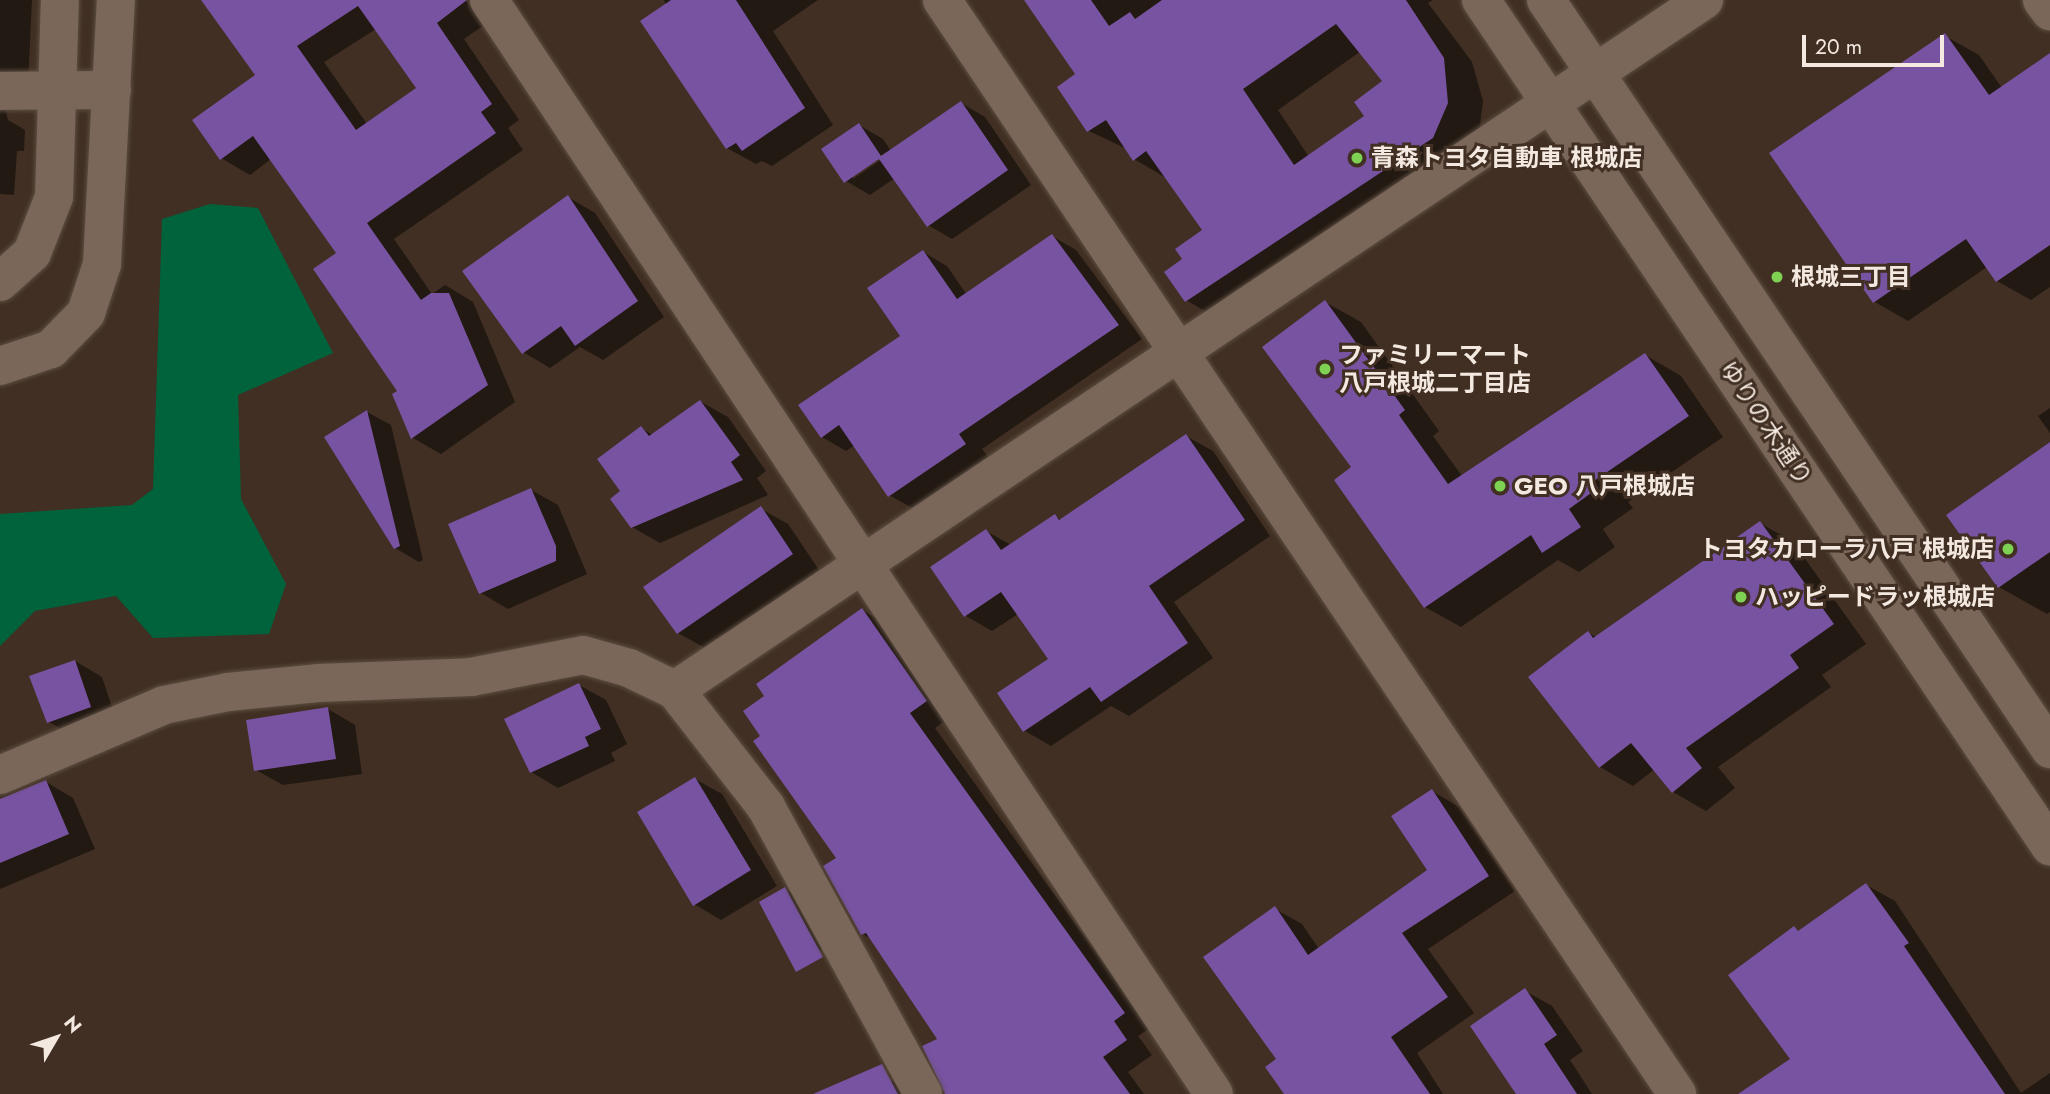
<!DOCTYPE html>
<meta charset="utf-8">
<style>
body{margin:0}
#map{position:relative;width:2050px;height:1094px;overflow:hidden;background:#402f22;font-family:Jost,"Noto Sans JP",sans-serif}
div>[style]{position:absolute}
.green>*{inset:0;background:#00633b}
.shadow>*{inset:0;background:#0007}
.building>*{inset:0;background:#7853a2}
.roads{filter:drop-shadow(0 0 2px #5c4e42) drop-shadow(0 0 2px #5c4e42)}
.minor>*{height:38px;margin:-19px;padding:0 19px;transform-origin:19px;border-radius:19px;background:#7a6759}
.dots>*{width:19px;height:19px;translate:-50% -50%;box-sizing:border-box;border:4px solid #402f22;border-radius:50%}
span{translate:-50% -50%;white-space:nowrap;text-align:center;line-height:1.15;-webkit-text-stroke:6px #402f22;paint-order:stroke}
.poi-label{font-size:24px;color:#f4e9e0;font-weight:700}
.left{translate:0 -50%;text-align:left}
.right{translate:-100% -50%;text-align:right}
.street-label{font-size:24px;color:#f4e9e0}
.north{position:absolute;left:21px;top:1003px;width:70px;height:70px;-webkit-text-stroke:5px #402f22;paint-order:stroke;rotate:51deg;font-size:19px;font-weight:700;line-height:28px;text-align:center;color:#f4e9e0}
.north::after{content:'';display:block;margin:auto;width:24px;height:32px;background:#f4e9e0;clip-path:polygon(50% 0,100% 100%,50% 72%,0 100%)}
.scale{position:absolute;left:1802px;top:35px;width:142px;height:32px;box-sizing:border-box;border:4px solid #f4e9e0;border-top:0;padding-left:9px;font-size:21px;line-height:24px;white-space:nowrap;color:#f4e9e0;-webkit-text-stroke:5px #402f22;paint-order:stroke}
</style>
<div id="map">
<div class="green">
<i style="clip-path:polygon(210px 204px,258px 208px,333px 353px,238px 395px,241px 499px,286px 584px,269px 634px,153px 638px,116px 596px,35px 611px,0 646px,0 514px,132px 505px,153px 489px,162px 219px)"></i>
</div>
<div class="shadow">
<i style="clip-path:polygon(0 0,32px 0,28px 84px,5px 107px,8px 120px,25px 130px,24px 151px,17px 151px,14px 195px,0 194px)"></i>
<i style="clip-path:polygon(evenodd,203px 0,466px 0,483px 26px,464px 39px,519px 120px,508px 128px,523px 150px,394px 239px,432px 294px,445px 285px,473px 302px,515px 402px,441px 454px,413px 438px,394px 395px,400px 391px,338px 253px,271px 159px,250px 175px,221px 158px,257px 76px,203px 0,376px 29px,418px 89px,367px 124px,324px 62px,376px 29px)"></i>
<i style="clip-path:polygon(664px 0,818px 0,773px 31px,833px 125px,772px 166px,762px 161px,756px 164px,727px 148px)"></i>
<i style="clip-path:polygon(evenodd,1026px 0,1433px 0,1428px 3px,1472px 62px,1483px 101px,1478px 142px,1222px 321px,1186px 300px,1185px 260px,1204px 231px,1168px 179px,1134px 159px,1127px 149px,1089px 131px,1059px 88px,1078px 75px,1026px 0,1361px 51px,1384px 81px,1366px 116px,1309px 157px,1278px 110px,1361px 51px)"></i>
<i style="clip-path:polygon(1945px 36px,1979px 55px,2002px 88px,2050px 72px,2050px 287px,2031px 300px,1997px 281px,1987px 267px,1908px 321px,1875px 302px)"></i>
<i style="clip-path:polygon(evenodd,961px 103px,985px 117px,1031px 185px,952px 239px,928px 225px,895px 178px,870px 195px,846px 181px,859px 125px,883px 139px,891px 151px,961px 103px,886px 152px,888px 155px,853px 179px,853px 175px,886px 152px)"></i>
<i style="clip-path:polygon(568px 197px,595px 213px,664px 317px,603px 360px,580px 347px,550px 368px,523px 352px)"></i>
<i style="clip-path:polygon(1052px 236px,1076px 250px,1142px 339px,982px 449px,989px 458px,914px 509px,889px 495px,855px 445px,846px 451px,822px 437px,902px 337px,923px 252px,947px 266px,967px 295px)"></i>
<i style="clip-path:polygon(1325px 302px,1361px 322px,1439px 431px,1433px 436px,1462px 476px,1645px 355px,1681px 376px,1723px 437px,1628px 502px,1633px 508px,1603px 529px,1615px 547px,1579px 572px,1558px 560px,1461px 627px,1425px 607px,1353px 468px)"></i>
<i style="clip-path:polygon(701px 402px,728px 417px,766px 471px,757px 478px,768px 495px,660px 543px,632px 527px,642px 429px,653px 435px)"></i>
<i style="clip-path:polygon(2050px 408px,2050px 433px,2038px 416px)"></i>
<i style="clip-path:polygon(367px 412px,391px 425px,423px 560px,419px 562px,395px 548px,326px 438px)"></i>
<i style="clip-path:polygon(1186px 436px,1213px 451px,1270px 536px,1174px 602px,1213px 658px,1129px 716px,1111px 706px,1051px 746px,1025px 731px,1050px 659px,1018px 614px,992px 631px,966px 616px,986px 531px,1011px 545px,1055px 516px,1062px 520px)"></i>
<i style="clip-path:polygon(2050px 444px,2050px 612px,2047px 614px,1999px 587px)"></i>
<i style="clip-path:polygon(531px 490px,558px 505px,587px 574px,508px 609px,481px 593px)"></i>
<i style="clip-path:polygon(761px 509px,788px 524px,819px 570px,705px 648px,678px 633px)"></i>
<i style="clip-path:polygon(1760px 523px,1793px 542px,1866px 644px,1822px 675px,1831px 687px,1718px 767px,1735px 788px,1706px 811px,1673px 792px,1655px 769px,1633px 786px,1600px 767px,1588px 633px,1596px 637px)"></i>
<i style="clip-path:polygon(862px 610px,888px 625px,952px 716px,935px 728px,1150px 1028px,1138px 1036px,1152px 1055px,1128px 1072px,1144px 1094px,956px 1094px,940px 1040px,873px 940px,863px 934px,839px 859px,762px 737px,767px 696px)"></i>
<i style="clip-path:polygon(75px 661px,102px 677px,117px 722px,76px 737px,49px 722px)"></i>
<i style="clip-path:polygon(579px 685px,606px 700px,627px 744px,611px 753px,615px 761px,558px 788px,531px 772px)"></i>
<i style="clip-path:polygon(328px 709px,355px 725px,362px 774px,283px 785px,256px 770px)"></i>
<i style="clip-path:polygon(695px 779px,722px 794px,777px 886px,721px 920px,694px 904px)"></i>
<i style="clip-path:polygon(46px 782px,73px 798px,95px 849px,0 889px,0 801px)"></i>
<i style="clip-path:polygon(1432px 791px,1459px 807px,1515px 891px,1428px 949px,1474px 1013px,1417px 1053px,1443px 1094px,1287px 1094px,1279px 1060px,1275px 909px,1302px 924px,1319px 949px,1429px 871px)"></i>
<i style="clip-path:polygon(1866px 885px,1895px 901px,2021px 1093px,2050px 1073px,2050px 1094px,1743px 1094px,1793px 1059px,1794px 928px,1800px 932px)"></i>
<i style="clip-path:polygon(785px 889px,798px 897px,826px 947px,801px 960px)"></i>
<i style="clip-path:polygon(1525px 991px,1552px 1006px,1583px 1051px,1570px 1060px,1592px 1094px,1516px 1094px)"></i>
<i style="clip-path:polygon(873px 1070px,900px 1085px,904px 1094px,824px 1094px)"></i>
</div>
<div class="building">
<i style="clip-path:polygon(evenodd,201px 0,467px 0,437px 23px,492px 104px,481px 112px,496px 133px,367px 223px,421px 300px,431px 293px,449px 293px,488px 385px,411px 439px,392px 394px,397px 391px,313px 269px,336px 253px,253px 136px,220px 160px,192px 120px,255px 75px,201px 0,358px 6px,416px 88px,356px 130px,297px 46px,358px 6px)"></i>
<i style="clip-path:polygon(671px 0,736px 0,805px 108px,742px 151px,736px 143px,726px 149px,640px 21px)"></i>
<i style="clip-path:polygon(evenodd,1024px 0,1091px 0,1109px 26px,1130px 12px,1135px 19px,1162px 0,1406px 0,1444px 58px,1448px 103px,1433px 138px,1185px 302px,1164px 272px,1182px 259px,1175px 249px,1202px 230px,1146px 151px,1133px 161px,1106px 120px,1087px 132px,1057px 87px,1075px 74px,1024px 0,1336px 24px,1382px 81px,1354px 102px,1364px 116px,1294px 165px,1243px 89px,1336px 24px)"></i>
<i style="clip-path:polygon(1945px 33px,1989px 95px,2050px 53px,2050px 245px,1996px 282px,1966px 239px,1873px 303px,1769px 153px)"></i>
<i style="clip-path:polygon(961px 101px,1008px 170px,927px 227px,879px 159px,844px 183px,821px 149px,859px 123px,881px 156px)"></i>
<i style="clip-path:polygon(568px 195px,638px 301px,575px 346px,561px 326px,522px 354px,462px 271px)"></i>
<i style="clip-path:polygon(1052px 234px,1119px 325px,959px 434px,966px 444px,888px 497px,839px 425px,821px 438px,798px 405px,900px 336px,867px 288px,923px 250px,957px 299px)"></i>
<i style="clip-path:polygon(1325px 300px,1405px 410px,1399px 415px,1448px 484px,1645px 353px,1689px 416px,1594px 481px,1598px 488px,1569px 509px,1581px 527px,1542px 553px,1531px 535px,1424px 608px,1334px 480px,1351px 467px,1262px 347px)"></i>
<i style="clip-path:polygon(700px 400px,740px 455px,731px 462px,743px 480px,631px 528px,610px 499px,620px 491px,597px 459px,641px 426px,649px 436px)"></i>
<i style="clip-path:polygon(367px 410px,400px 546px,394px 549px,324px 437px)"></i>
<i style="clip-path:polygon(1186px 434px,1245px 520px,1149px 586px,1188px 643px,1101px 702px,1090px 687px,1023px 732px,997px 693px,1048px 659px,1001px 592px,964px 617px,930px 567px,986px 529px,1001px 550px,1055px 514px,1059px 520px)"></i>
<i style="clip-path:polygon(2050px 442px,2050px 552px,1998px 588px,1946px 515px)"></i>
<i style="clip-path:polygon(531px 488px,556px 546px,556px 561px,479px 594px,448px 524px)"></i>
<i style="clip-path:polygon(761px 506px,793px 554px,677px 634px,643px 587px)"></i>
<i style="clip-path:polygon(1760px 521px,1834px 624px,1790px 655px,1799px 668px,1686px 748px,1702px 768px,1672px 793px,1631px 743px,1599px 768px,1528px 677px,1588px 631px,1593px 638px)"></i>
<i style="clip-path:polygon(862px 608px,927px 701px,910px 713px,1125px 1013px,1114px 1021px,1127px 1040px,1103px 1057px,1130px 1094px,945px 1094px,922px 1046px,937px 1039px,866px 933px,861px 935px,823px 866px,836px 858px,753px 741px,760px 736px,743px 711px,764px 696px,756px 684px)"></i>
<i style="clip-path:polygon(75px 660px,91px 707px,47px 723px,29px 676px)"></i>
<i style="clip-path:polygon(579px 683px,601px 729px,585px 737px,589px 746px,530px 773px,504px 719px)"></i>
<i style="clip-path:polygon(328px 707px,336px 759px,254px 771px,246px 720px)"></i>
<i style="clip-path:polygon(695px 777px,751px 870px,693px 906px,637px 812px)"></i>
<i style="clip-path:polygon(46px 780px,69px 834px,0 863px,0 799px)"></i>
<i style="clip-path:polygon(1432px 789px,1489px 876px,1402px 933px,1448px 997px,1391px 1037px,1430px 1094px,1284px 1094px,1265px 1067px,1276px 1059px,1203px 957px,1275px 906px,1308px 955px,1427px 870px,1391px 816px)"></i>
<i style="clip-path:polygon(1866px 883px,1909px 943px,1904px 946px,2005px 1094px,1738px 1094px,1790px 1059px,1728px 975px,1794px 926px,1798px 931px)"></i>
<i style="clip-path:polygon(785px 887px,823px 957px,796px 972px,759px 902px)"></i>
<i style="clip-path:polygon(1525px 988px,1557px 1035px,1544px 1044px,1577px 1094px,1516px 1094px,1470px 1026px)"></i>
<i style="clip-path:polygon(882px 1064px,898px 1094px,813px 1094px)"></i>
</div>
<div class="roads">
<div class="minor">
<i style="left:489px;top:0;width:1312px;rotate:56.47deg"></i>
<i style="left:942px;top:0;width:1318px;rotate:56.1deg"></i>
<i style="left:1481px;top:0;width:1020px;rotate:56.08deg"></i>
<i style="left:1546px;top:0;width:903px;rotate:56.06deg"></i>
<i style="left:2042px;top:0;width:14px;rotate:54deg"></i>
<i style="left:0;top:91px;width:112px;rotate:-0.5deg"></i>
<i style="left:0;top:282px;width:43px;rotate:-42.2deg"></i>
<i style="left:32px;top:253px;width:60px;rotate:-68.6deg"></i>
<i style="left:54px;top:197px;width:197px;rotate:-88.3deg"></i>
<i style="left:0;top:366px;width:54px;rotate:-18.4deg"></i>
<i style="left:51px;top:349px;width:50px;rotate:-45.8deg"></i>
<i style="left:86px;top:313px;width:52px;rotate:-71.9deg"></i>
<i style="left:102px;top:264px;width:264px;rotate:-87deg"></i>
<i style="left:675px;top:690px;width:1239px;rotate:-33.84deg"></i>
<i style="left:0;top:775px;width:178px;rotate:-23.1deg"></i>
<i style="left:164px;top:705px;width:65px;rotate:-11.5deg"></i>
<i style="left:228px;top:692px;width:90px;rotate:-5.7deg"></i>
<i style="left:318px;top:683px;width:153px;rotate:-2.2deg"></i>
<i style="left:471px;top:677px;width:114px;rotate:-11.1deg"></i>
<i style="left:583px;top:655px;width:48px;rotate:15.8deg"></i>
<i style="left:629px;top:668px;width:51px;rotate:25.6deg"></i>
<i style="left:675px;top:690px;width:148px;rotate:52.1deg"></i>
<i style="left:766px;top:807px;width:327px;rotate:61.3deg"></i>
</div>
</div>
<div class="dots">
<i style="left:1357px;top:158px;background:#7ed153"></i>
<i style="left:1777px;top:277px;background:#7ed153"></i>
<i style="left:1325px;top:369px;background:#7ed153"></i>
<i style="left:1500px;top:486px;background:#7ed153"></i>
<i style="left:2008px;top:549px;background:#7ed153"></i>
<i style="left:1741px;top:597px;background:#7ed153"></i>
</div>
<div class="poi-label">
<span class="left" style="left:1371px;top:158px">青森トヨタ自動車 根城店</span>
<span class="left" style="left:1791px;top:277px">根城三丁目</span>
<span class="left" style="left:1339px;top:369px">ファミリーマート<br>八戸根城二丁目店</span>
<span class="left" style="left:1514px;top:486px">GEO 八戸根城店</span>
<span class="right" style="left:1994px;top:549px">トヨタカローラ八戸 根城店</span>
<span class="left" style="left:1755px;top:597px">ハッピードラッ根城店</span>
</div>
<div class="street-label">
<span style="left:1766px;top:423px;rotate:56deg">ゆりの木通り</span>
</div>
<div class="north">N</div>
<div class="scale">20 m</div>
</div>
